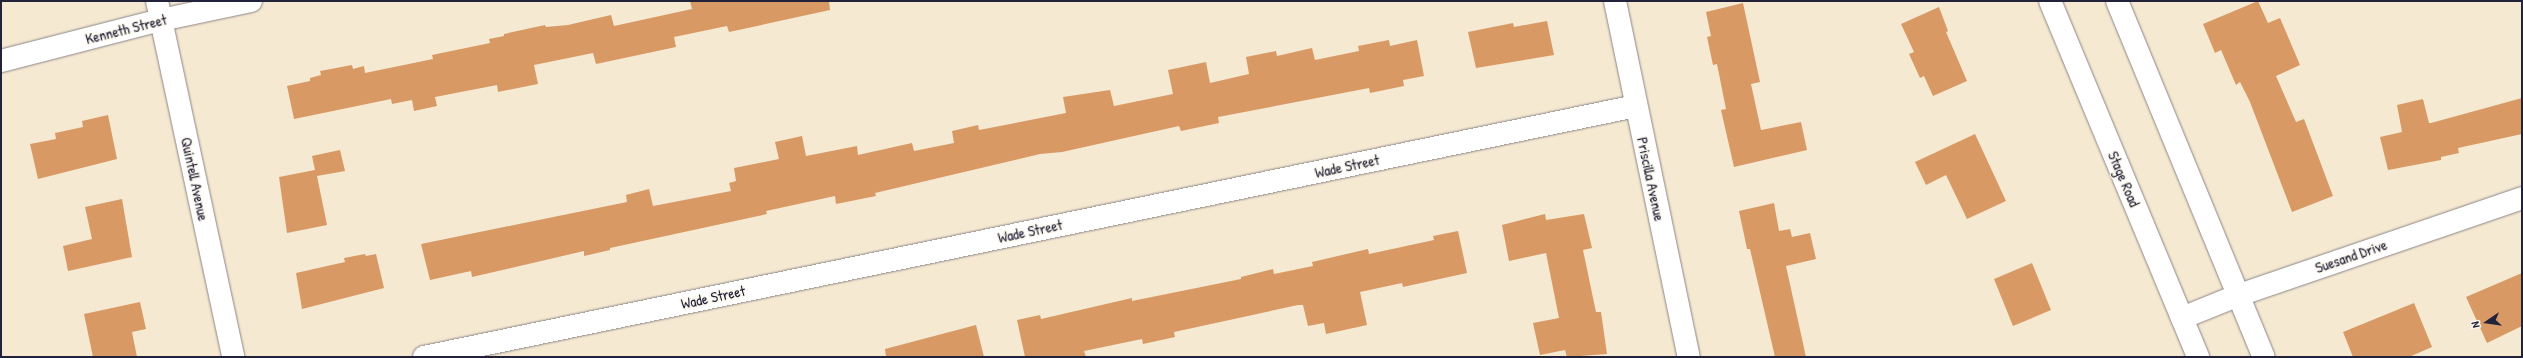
<!DOCTYPE html>
<style>
body{margin:0}
#map{position:relative;width:2523px;height:358px;overflow:hidden;background:#f5e9d2;font-family:"Patrick Hand",sans-serif}
div>[style]{position:absolute}
.building>*{inset:0;background:#d89965}
.roads{filter:drop-shadow(0 0 1px #8c8686) drop-shadow(0 0 1px #8c8686)}
.minor>*{height:22px;margin:-11px;padding:0 11px;transform-origin:11px;border-radius:11px;background:#fff}
.major>*{height:22px;margin:-11px;padding:0 11px;transform-origin:11px;border-radius:11px;background:#fff}
span{translate:-50% -50%;white-space:nowrap;text-align:center;line-height:1.15;-webkit-text-stroke:3px #fbf7ec;paint-order:stroke}
.street-label{font-size:15px;color:#22223b}
.frame{position:absolute;inset:0;border:2px solid #22223b;pointer-events:none}
.north{position:absolute;left:2467px;top:302px;width:40px;height:40px;-webkit-text-stroke:3px #fbf7ec;paint-order:stroke;rotate:257deg;font-size:11px;font-weight:700;line-height:16px;text-align:center;color:#22223b}
.north::after{content:'';display:block;margin:auto;width:14px;height:18px;background:#22223b;clip-path:polygon(50% 0,100% 100%,50% 72%,0 100%)}
</style>
<div id="map">
<div class="building">
<i style="clip-path:polygon(690px 1px,829px 1px,830px 10px,729px 32px,727px 26px,674px 37px,676px 47px,596px 64px,593px 53px,534px 65px,538px 84px,498px 92px,497px 85px,435px 97px,437px 106px,414px 111px,412px 100px,392px 104px,391px 99px,294px 119px,287px 86px,310px 81px,310px 78px,321px 75px,320px 71px,352px 65px,353px 69px,364px 66px,365px 73px,433px 59px,432px 55px,490px 43px,489px 39px,504px 36px,504px 34px,545px 25px,546px 27px,568px 25px,611px 15px,614px 26px,692px 9px)"></i>
<i style="clip-path:polygon(2258px 1px,2268px 23px,2280px 18px,2300px 65px,2276px 76px,2296px 122px,2304px 119px,2333px 196px,2292px 212px,2250px 102px,2240px 82px,2236px 85px,2221px 50px,2215px 53px,2203px 24px)"></i>
<i style="clip-path:polygon(1743px 3px,1760px 82px,1751px 84px,1761px 130px,1801px 122px,1807px 150px,1734px 167px,1721px 110px,1726px 109px,1717px 64px,1713px 65px,1707px 37px,1711px 36px,1706px 12px)"></i>
<i style="clip-path:polygon(1939px 7px,1948px 31px,1946px 32px,1967px 81px,1933px 96px,1924px 76px,1920px 78px,1909px 54px,1914px 52px,1901px 24px)"></i>
<i style="clip-path:polygon(1547px 21px,1554px 55px,1476px 68px,1468px 32px,1513px 23px,1514px 27px)"></i>
<i style="clip-path:polygon(1389px 40px,1390px 46px,1417px 40px,1424px 76px,1403px 80px,1404px 86px,1370px 93px,1369px 88px,1218px 117px,1219px 123px,1181px 131px,1179px 126px,1062px 152px,1040px 154px,875px 193px,876px 196px,836px 204px,835px 196px,766px 211px,767px 214px,610px 248px,610px 250px,584px 256px,584px 251px,472px 277px,471px 271px,430px 280px,421px 244px,627px 202px,626px 195px,649px 189px,653px 206px,731px 191px,729px 183px,736px 181px,734px 168px,779px 159px,775px 142px,802px 136px,806px 156px,857px 146px,858px 155px,912px 143px,914px 151px,954px 143px,952px 131px,978px 125px,979px 130px,1066px 113px,1063px 97px,1110px 90px,1114px 106px,1173px 94px,1168px 70px,1206px 62px,1210px 83px,1249px 74px,1246px 57px,1276px 51px,1277px 56px,1312px 48px,1315px 60px,1359px 51px,1358px 46px)"></i>
<i style="clip-path:polygon(2522px 98px,2522px 134px,2458px 148px,2459px 153px,2441px 157px,2441px 160px,2388px 170px,2380px 137px,2402px 132px,2397px 105px,2423px 99px,2429px 123px,2431px 123px)"></i>
<i style="clip-path:polygon(108px 115px,117px 159px,38px 179px,30px 144px,56px 139px,55px 133px,83px 127px,82px 121px)"></i>
<i style="clip-path:polygon(1975px 134px,2006px 201px,1967px 219px,1946px 175px,1926px 185px,1915px 162px)"></i>
<i style="clip-path:polygon(340px 150px,345px 171px,317px 176px,327px 225px,287px 233px,279px 177px,315px 170px,312px 156px)"></i>
<i style="clip-path:polygon(122px 199px,132px 257px,68px 271px,63px 246px,92px 239px,85px 207px)"></i>
<i style="clip-path:polygon(1774px 203px,1779px 231px,1790px 229px,1792px 237px,1810px 233px,1816px 259px,1786px 266px,1806px 357px,1775px 357px,1750px 249px,1747px 249px,1739px 211px)"></i>
<i style="clip-path:polygon(1545px 214px,1546px 220px,1584px 214px,1592px 248px,1583px 250px,1596px 312px,1601px 312px,1607px 354px,1567px 357px,1565px 350px,1540px 355px,1533px 323px,1559px 318px,1546px 253px,1509px 261px,1502px 225px)"></i>
<i style="clip-path:polygon(1458px 231px,1467px 273px,1403px 287px,1402px 283px,1360px 292px,1367px 325px,1326px 334px,1324px 323px,1308px 326px,1303px 305px,1298px 305px,1174px 332px,1175px 337px,1143px 344px,1142px 339px,1084px 351px,1086px 357px,1025px 357px,1017px 320px,1040px 315px,1041px 319px,1132px 298px,1132px 301px,1241px 279px,1241px 277px,1273px 269px,1274px 274px,1313px 266px,1312px 262px,1368px 249px,1369px 254px,1434px 240px,1433px 236px)"></i>
<i style="clip-path:polygon(365px 254px,366px 256px,376px 254px,384px 288px,302px 309px,296px 273px,345px 262px,344px 258px)"></i>
<i style="clip-path:polygon(2032px 263px,2051px 310px,2013px 326px,1994px 279px)"></i>
<i style="clip-path:polygon(2522px 273px,2522px 326px,2487px 343px,2466px 297px)"></i>
<i style="clip-path:polygon(140px 302px,146px 329px,132px 332px,137px 357px,93px 357px,84px 314px)"></i>
<i style="clip-path:polygon(2414px 303px,2432px 347px,2409px 357px,2353px 357px,2343px 332px)"></i>
<i style="clip-path:polygon(976px 325px,984px 357px,886px 357px,885px 349px)"></i>
</div>
<div class="roads">
<div class="minor">
<i style="left:157px;top:1px;width:364px;rotate:77.9deg"></i>
<i style="left:1615px;top:1px;width:364px;rotate:78.3deg"></i>
<i style="left:1px;top:61px;width:165px;rotate:-14.4deg"></i>
<i style="left:161px;top:20px;width:92px;rotate:-11.9deg"></i>
<i style="left:2182px;top:318px;width:61px;rotate:-22deg"></i>
<i style="left:2239px;top:295px;width:299px;rotate:-18.9deg"></i>
<i style="left:424px;top:357px;width:1238px;rotate:-11.7deg"></i>
</div>
<div class="major">
<i style="left:2050px;top:1px;width:386px;rotate:67.4deg"></i>
<i style="left:2117px;top:1px;width:385px;rotate:67.6deg"></i>
</div>
</div>
<div class="street-label">
<span style="left:126px;top:29px;rotate:-14deg">Kenneth Street</span>
<span style="left:1347px;top:166px;rotate:-12deg">Wade Street</span>
<span style="left:195px;top:179px;rotate:78deg">Quintell Avenue</span>
<span style="left:1651px;top:179px;rotate:78deg">Priscilla Avenue</span>
<span style="left:2124px;top:179px;rotate:67deg">Stage Road</span>
<span style="left:1030px;top:231px;rotate:-12deg">Wade Street</span>
<span style="left:2351px;top:256px;rotate:-19deg">Suesand Drive</span>
<span style="left:713px;top:297px;rotate:-12deg">Wade Street</span>
</div>
<div class="frame"></div>
<div class="north">N</div>
</div>
